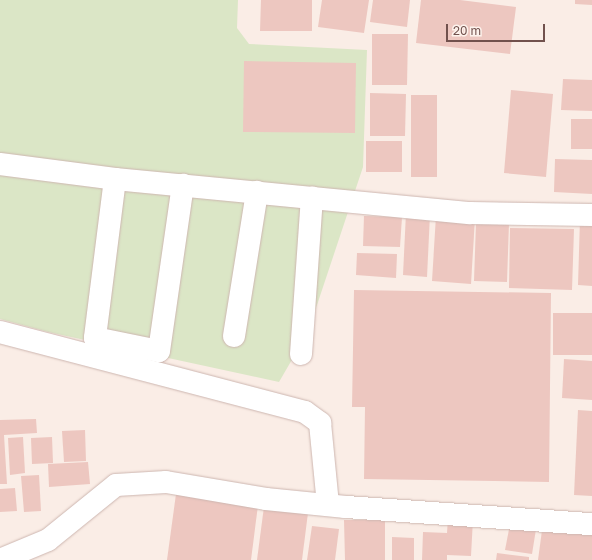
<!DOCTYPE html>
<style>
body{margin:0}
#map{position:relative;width:592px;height:560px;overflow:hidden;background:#faede6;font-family:"Golos Text",sans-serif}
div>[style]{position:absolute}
.green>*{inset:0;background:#dbe6c6}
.building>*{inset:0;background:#edc7c0}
.roads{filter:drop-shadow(0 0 1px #cdb6b0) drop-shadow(0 0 1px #cdb6b0)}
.minor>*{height:22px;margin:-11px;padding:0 11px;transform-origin:11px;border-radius:11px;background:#fff}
span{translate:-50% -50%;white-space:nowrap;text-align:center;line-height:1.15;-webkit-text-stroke:4px #fdf2ec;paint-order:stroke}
.scale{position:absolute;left:446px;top:24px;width:99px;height:18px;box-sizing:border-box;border:2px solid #71514d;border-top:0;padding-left:5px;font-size:12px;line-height:14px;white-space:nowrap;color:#71514d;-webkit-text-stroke:3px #fdf2ec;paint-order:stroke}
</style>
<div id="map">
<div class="green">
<i style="clip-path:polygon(0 0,238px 0,237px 28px,249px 44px,367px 50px,363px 167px,308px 332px,279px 382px,48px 332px,0 319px)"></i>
</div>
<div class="building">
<i style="clip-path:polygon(261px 0,312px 0,312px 31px,260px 31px)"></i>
<i style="clip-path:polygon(322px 0,369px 0,364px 33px,318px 27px)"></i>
<i style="clip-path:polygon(373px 0,410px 0,407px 27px,370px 22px)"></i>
<i style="clip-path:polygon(421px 0,460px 0,516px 7px,510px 54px,416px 43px)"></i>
<i style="clip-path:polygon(575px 0,592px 0,592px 5px,575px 4px)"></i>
<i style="clip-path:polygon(372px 34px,408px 34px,407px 85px,372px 85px)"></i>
<i style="clip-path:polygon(244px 61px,356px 63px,355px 133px,243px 132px)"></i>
<i style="clip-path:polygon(563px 79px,592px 80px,592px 111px,561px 110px)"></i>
<i style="clip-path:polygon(511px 90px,553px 94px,546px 177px,504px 173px)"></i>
<i style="clip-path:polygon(370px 93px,406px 94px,405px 136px,370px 136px)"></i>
<i style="clip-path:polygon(411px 95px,437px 95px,437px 177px,411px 177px)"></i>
<i style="clip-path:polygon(571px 119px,592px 119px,592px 149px,571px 149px)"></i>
<i style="clip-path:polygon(366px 141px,402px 141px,402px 172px,366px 172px)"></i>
<i style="clip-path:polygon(555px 159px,592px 160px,592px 194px,554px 192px)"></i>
<i style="clip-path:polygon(406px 213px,430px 214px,427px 277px,403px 275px)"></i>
<i style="clip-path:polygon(364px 216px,402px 217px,400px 247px,363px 246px)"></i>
<i style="clip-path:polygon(436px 216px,475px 218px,471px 284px,432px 281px)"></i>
<i style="clip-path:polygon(580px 219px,592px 220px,592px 286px,578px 285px)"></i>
<i style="clip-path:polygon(476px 223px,509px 223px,507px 282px,474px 281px)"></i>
<i style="clip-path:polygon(510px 228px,574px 229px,572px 290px,509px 288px)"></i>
<i style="clip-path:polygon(357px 253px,397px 254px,396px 278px,356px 275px)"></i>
<i style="clip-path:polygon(354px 290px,551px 293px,549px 482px,364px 479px,365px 407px,352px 407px)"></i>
<i style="clip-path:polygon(553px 313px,592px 313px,592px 355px,553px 355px)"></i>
<i style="clip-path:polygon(564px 359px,592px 361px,592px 400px,562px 398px)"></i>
<i style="clip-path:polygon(578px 410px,592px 411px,592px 496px,574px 495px)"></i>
<i style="clip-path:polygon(36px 419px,37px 433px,4px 435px,7px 484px,0 484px,0 420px)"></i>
<i style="clip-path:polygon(85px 430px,86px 461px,64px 462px,62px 431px)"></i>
<i style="clip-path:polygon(23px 437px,25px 473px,10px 475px,8px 438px)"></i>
<i style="clip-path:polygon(52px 437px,53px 463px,32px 464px,31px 438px)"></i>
<i style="clip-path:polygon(88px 462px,90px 484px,49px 487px,48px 464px)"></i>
<i style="clip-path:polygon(39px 475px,41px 511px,24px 512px,21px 476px)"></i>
<i style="clip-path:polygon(15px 488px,17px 511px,0 512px,0 489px)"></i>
<i style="clip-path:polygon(176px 494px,258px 505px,251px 560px,167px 560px)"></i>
<i style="clip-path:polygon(265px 499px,309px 505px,302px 560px,257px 560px)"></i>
<i style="clip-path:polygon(448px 517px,473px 519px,471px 556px,447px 555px,447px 560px,422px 560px,423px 532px,447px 533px)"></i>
<i style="clip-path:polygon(511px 519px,537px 523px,532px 554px,505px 550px)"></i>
<i style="clip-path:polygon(344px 520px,385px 520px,385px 560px,345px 560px)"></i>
<i style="clip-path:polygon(543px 523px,592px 530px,592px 560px,538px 560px)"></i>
<i style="clip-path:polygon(312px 526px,339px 529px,335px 560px,307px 560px)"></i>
<i style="clip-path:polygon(392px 537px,414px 538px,414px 560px,392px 560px)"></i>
<i style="clip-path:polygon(497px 553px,529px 557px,529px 560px,496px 560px)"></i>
</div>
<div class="roads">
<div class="minor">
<i style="left:0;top:164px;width:116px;rotate:7.4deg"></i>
<i style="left:115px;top:179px;width:357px;rotate:5.5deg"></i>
<i style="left:470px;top:213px;width:122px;rotate:0.9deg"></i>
<i style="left:115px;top:179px;width:160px;rotate:97.2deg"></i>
<i style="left:95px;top:338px;width:65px;rotate:11.5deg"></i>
<i style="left:159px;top:351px;width:168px;rotate:-81.8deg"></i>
<i style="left:0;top:332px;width:315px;rotate:14.7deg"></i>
<i style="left:305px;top:412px;width:19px;rotate:36deg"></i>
<i style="left:320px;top:423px;width:82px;rotate:84.4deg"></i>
<i style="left:234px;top:336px;width:146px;rotate:-80.9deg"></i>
<i style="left:301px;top:354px;width:157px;rotate:-86deg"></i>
<i style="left:0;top:560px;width:52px;rotate:-22.6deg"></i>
<i style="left:48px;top:540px;width:87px;rotate:-39deg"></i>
<i style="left:116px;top:485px;width:50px;rotate:-3.4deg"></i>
<i style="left:166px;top:482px;width:101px;rotate:9.6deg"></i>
<i style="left:266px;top:499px;width:80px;rotate:5.7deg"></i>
<i style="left:346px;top:507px;width:247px;rotate:4deg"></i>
</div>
</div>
<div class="scale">20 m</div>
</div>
